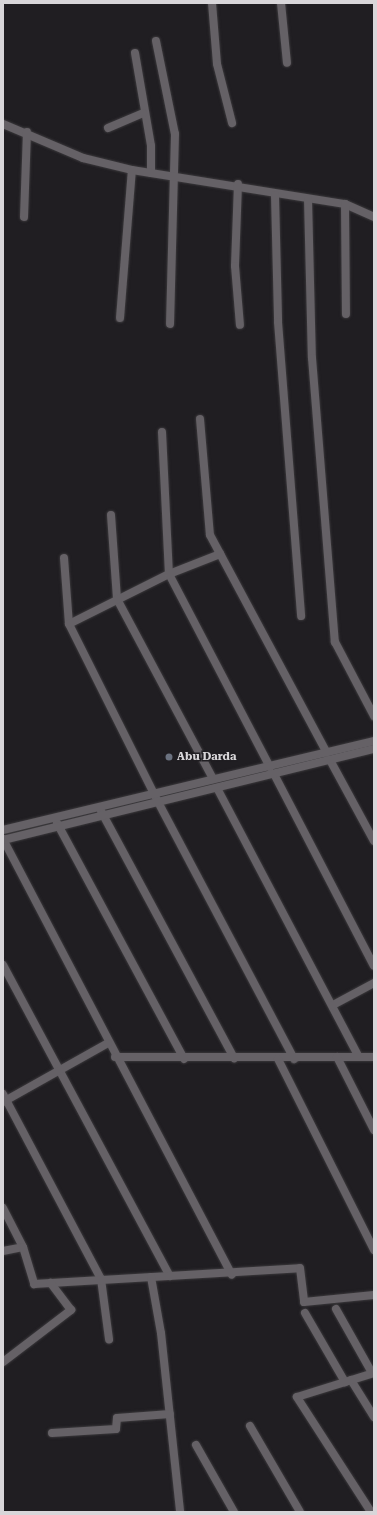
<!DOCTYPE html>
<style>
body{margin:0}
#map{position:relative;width:377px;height:1515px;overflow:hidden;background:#201e22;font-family:"Roboto Serif",serif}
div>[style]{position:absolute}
.roads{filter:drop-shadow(0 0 1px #3b393c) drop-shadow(0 0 1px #3b393c)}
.minor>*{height:8px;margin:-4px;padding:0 4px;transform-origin:4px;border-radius:4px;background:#656166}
.dots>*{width:11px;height:11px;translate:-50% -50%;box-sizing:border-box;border:2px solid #201e22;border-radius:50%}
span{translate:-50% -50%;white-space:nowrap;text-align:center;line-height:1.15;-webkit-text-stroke:3px #201e22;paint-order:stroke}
.poi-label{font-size:11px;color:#d8d6d9;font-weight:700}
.left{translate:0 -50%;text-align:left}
.frame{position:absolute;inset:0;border:4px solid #d8d6d9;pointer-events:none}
</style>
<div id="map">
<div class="roads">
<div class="minor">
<i style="left:212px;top:3px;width:61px;rotate:85.3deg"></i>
<i style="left:217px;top:64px;width:61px;rotate:75.7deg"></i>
<i style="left:281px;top:3px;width:60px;rotate:84.3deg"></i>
<i style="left:156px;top:41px;width:95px;rotate:78.5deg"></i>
<i style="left:175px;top:134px;width:190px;rotate:91.5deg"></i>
<i style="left:135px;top:53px;width:94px;rotate:80.2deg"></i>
<i style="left:151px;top:146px;width:27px;rotate:90deg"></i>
<i style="left:3px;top:124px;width:87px;rotate:23deg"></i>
<i style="left:83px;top:158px;width:50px;rotate:13.8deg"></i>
<i style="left:132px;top:170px;width:216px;rotate:9.1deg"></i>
<i style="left:345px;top:204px;width:32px;rotate:24deg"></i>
<i style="left:108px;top:128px;width:38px;rotate:-23deg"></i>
<i style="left:238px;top:184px;width:82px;rotate:92.1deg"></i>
<i style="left:235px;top:266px;width:59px;rotate:85.2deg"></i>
<i style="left:275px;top:195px;width:127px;rotate:88.6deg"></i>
<i style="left:278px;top:322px;width:295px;rotate:85.5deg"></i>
<i style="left:308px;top:199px;width:159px;rotate:88.6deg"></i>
<i style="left:312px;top:358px;width:285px;rotate:85.4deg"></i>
<i style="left:335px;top:642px;width:84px;rotate:62.2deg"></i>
<i style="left:345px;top:204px;width:110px;rotate:89.5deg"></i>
<i style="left:24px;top:217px;width:85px;rotate:-88deg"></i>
<i style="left:120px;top:318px;width:148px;rotate:-85.4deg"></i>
<i style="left:200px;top:419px;width:116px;rotate:85.1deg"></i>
<i style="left:210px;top:535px;width:247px;rotate:61.8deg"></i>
<i style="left:162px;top:432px;width:142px;rotate:87.2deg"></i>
<i style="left:169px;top:574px;width:218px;rotate:62.4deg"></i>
<i style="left:111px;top:515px;width:84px;rotate:85.9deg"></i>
<i style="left:117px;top:599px;width:204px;rotate:61.9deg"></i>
<i style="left:64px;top:558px;width:66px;rotate:85.7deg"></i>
<i style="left:69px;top:624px;width:199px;rotate:63.4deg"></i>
<i style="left:158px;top:802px;width:291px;rotate:62.1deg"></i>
<i style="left:69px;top:624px;width:112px;rotate:-26.6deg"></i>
<i style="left:169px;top:574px;width:55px;rotate:-21.4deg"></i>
<i style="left:330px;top:760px;width:92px;rotate:61.5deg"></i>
<i style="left:274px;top:774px;width:216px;rotate:62.5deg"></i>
<i style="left:217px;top:788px;width:304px;rotate:62.2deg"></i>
<i style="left:101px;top:811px;width:281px;rotate:61.7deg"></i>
<i style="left:57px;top:823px;width:268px;rotate:61.7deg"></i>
<i style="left:3px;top:830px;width:382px;rotate:-13.5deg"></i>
<i style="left:3px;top:839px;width:492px;rotate:62.3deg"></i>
<i style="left:3px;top:840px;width:382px;rotate:-13.8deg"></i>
<i style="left:3px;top:965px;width:353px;rotate:61.8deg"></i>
<i style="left:333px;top:1005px;width:47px;rotate:-28.2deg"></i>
<i style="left:115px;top:1057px;width:259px"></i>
<i style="left:337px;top:1057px;width:82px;rotate:63.1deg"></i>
<i style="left:278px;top:1059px;width:214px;rotate:63.3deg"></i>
<i style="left:3px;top:1094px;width:209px;rotate:62.1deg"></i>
<i style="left:101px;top:1279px;width:61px;rotate:82.4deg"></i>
<i style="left:3px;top:1102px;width:120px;rotate:-29.3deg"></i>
<i style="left:3px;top:1208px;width:44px;rotate:62.9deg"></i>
<i style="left:3px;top:1251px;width:20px;rotate:-11deg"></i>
<i style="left:23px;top:1247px;width:39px;rotate:73deg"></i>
<i style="left:34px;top:1284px;width:266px;rotate:-3.4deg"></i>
<i style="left:300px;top:1268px;width:34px;rotate:83deg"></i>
<i style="left:304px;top:1302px;width:70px;rotate:-5.7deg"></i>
<i style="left:151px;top:1277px;width:57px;rotate:79.9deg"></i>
<i style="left:161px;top:1333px;width:180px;rotate:83.9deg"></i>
<i style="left:336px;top:1309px;width:73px;rotate:60.6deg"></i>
<i style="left:305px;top:1313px;width:80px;rotate:59.9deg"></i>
<i style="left:3px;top:1362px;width:86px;rotate:-37.4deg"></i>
<i style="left:71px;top:1310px;width:34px;rotate:-127deg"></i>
<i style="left:351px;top:1380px;width:44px;rotate:58.1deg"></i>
<i style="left:250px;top:1426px;width:99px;rotate:59.8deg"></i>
<i style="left:52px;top:1433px;width:64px;rotate:-3.6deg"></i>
<i style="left:116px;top:1429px;width:11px;rotate:-85deg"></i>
<i style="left:117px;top:1418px;width:53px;rotate:-4.3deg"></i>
<i style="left:196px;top:1445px;width:77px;rotate:60.4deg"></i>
<i style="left:371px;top:1512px;width:137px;rotate:-122.8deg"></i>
<i style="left:297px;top:1397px;width:81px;rotate:-17.3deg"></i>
</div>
</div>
<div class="dots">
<i style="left:169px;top:757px;background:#6b7280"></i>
</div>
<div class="poi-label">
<span class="left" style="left:177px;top:757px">Abu Darda</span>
</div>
<div class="frame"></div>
</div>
